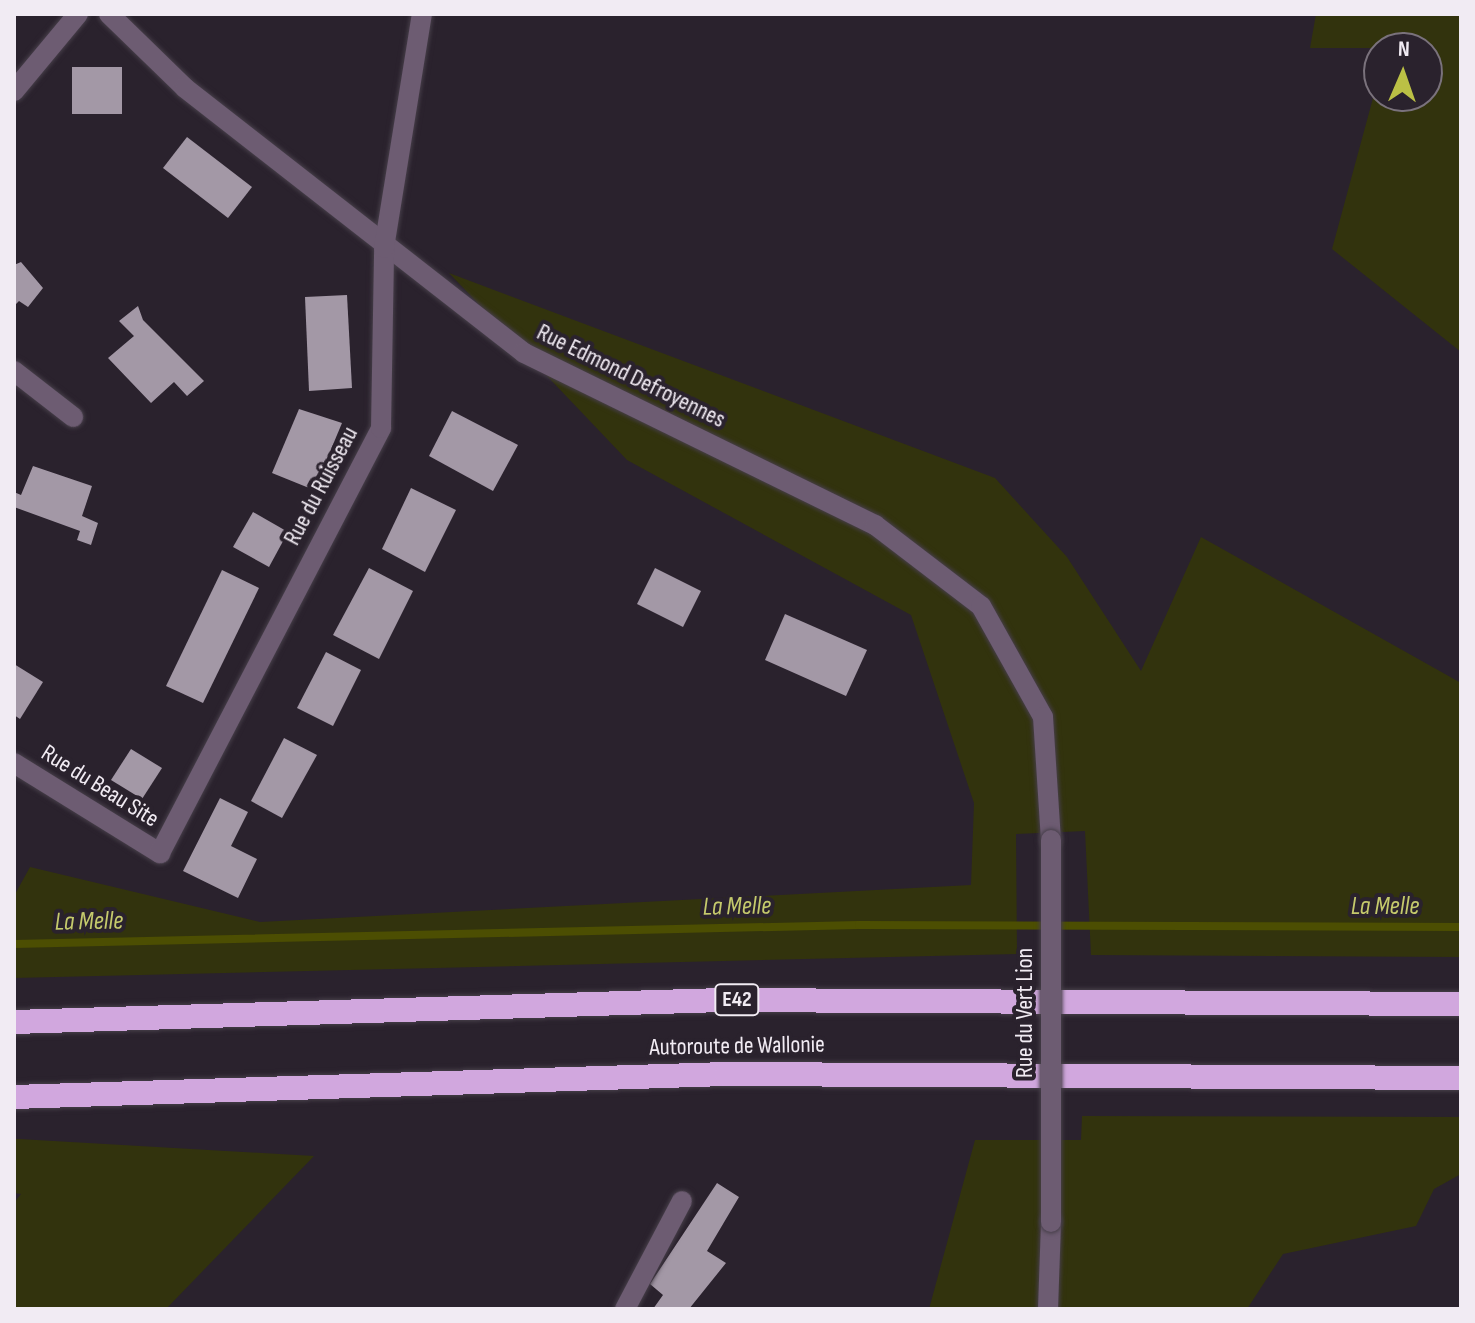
<!DOCTYPE html>
<style>
body{margin:0}
#map{position:relative;width:1475px;height:1323px;overflow:hidden;background:#2a222d;font-family:"Sofia Sans Condensed",sans-serif}
div>[style]{position:absolute}
.green>*{inset:0;background:#32330d}
.stream>*{height:8px;margin:-4px;padding:0 4px;transform-origin:4px;border-radius:4px;background:#4c4e02}
.building>*{inset:0;background:#a398a6}
.roads{filter:drop-shadow(0 0 2px #463e49) drop-shadow(0 0 2px #463e49)}
.minor>*{height:20px;margin:-10px;padding:0 10px;transform-origin:10px;border-radius:10px;background:#6d5c72}
.motorway>*{height:24px;margin:-12px;padding:0 12px;transform-origin:12px;border-radius:12px;background:#d1a7de}
.bridges{filter:drop-shadow(0 0 2px #463e49) drop-shadow(0 0 2px #463e49)}
.minor-bridge>*{height:20px;margin:-10px;padding:0 10px;transform-origin:10px;border-radius:10px;background:#6d5c72}
span{translate:-50% -50%;white-space:nowrap;text-align:center;line-height:1.15;-webkit-text-stroke:8px #2a222d;paint-order:stroke}
.shield-label span{padding:2px 6px;background:#2a222d;border:2px solid;border-radius:6px;-webkit-text-stroke-width:0}
.shield-label{font-size:22px;color:#f1ebf3;font-weight:700}
.street-label{font-size:24px;color:#f1ebf3}
.water-label{font-size:26px;color:#c5ca6c;font-style:italic}
.frame{position:absolute;inset:0;border:16px solid #f1ebf3;pointer-events:none}
.north{position:absolute;left:1363px;top:32px;width:80px;height:80px;box-sizing:border-box;background:#2a222d;border:2px solid #7a727c;border-radius:50%;rotate:2deg;font-size:22px;font-weight:700;line-height:32px;text-align:center;color:#f1ebf3}
.north::after{content:'';display:block;margin:auto;width:28px;height:36px;background:#bbc045;clip-path:polygon(50% 0,100% 100%,50% 72%,0 100%)}
</style>
<div id="map">
<div class="green">
<i style="clip-path:polygon(1316px 14px,1461px 14px,1461px 352px,1332px 249px,1379px 76px,1379px 96px,1427px 96px,1427px 48px,1310px 48px)"></i>
<i style="clip-path:polygon(449px 273px,995px 478px,1067px 557px,1141px 671px,1201px 537px,1461px 683px,1461px 957px,1091px 955px,1085px 831px,1016px 834px,1017px 954px,14px 978px,14px 896px,30px 867px,260px 922px,971px 885px,974px 803px,911px 615px,627px 460px)"></i>
<i style="clip-path:polygon(1082px 1116px,1461px 1117px,1461px 1174px,1434px 1189px,1416px 1226px,1283px 1254px,1247px 1309px,929px 1309px,975px 1140px,1081px 1140px)"></i>
<i style="clip-path:polygon(14px 1139px,19px 1139px,314px 1156px,166px 1309px,14px 1309px,14px 1203px,21px 1194px,14px 1193px)"></i>
</div>
<div class="stream">
<i style="left:14px;top:944px;width:845px;rotate:-1.29deg"></i>
<i style="left:859px;top:925px;width:602px;rotate:0.19deg"></i>
</div>
<div class="building">
<i style="clip-path:polygon(72px 67px,122px 67px,122px 114px,72px 114px)"></i>
<i style="clip-path:polygon(187px 137px,252px 187px,228px 218px,163px 168px)"></i>
<i style="clip-path:polygon(21px 262px,43px 288px,28px 307px,19px 301px,14px 306px,14px 265px)"></i>
<i style="clip-path:polygon(347px 295px,352px 388px,309px 391px,305px 297px)"></i>
<i style="clip-path:polygon(138px 306px,143px 320px,204px 381px,187px 396px,174px 382px,151px 403px,108px 358px,134px 336px,119px 321px)"></i>
<i style="clip-path:polygon(299px 409px,342px 423px,314px 490px,272px 473px)"></i>
<i style="clip-path:polygon(452px 411px,518px 445px,493px 491px,429px 456px)"></i>
<i style="clip-path:polygon(33px 466px,92px 486px,82px 516px,98px 523px,91px 545px,77px 540px,80px 531px,14px 507px,14px 492px,21px 495px)"></i>
<i style="clip-path:polygon(411px 488px,456px 510px,425px 572px,382px 549px)"></i>
<i style="clip-path:polygon(253px 512px,288px 532px,269px 567px,233px 547px)"></i>
<i style="clip-path:polygon(369px 568px,413px 591px,379px 659px,333px 635px)"></i>
<i style="clip-path:polygon(655px 568px,701px 591px,683px 627px,637px 604px)"></i>
<i style="clip-path:polygon(222px 570px,259px 588px,203px 703px,166px 686px)"></i>
<i style="clip-path:polygon(785px 614px,867px 650px,846px 696px,765px 660px)"></i>
<i style="clip-path:polygon(326px 652px,361px 670px,333px 726px,297px 708px)"></i>
<i style="clip-path:polygon(14px 664px,43px 682px,20px 719px,14px 715px)"></i>
<i style="clip-path:polygon(284px 738px,317px 755px,282px 818px,251px 801px)"></i>
<i style="clip-path:polygon(131px 749px,162px 768px,142px 799px,111px 780px)"></i>
<i style="clip-path:polygon(220px 798px,248px 812px,231px 846px,257px 859px,238px 898px,183px 871px)"></i>
<i style="clip-path:polygon(717px 1183px,739px 1197px,707px 1251px,726px 1263px,689px 1309px,653px 1309px,663px 1295px,650px 1284px)"></i>
</div>
<div class="roads">
<div class="minor">
<i style="left:109px;top:14px;width:106px;rotate:44.2deg"></i>
<i style="left:185px;top:88px;width:430px;rotate:38deg"></i>
<i style="left:524px;top:353px;width:391px;rotate:26.1deg"></i>
<i style="left:875px;top:525px;width:133px;rotate:37.4deg"></i>
<i style="left:981px;top:606px;width:127px;rotate:60.8deg"></i>
<i style="left:1043px;top:717px;width:123px;rotate:86.3deg"></i>
<i style="left:14px;top:91px;width:100px;rotate:-50.3deg"></i>
<i style="left:14px;top:371px;width:75px;rotate:37.9deg"></i>
<i style="left:14px;top:763px;width:172px;rotate:31.7deg"></i>
<i style="left:160px;top:853px;width:479px;rotate:-62.5deg"></i>
<i style="left:381px;top:428px;width:180px;rotate:-89deg"></i>
<i style="left:384px;top:248px;width:237px;rotate:-80.8deg"></i>
<i style="left:625px;top:1309px;width:122px;rotate:-62.2deg"></i>
<i style="left:1048px;top:1309px;width:87px;rotate:-88deg"></i>
</div>
<div class="motorway">
<i style="left:14px;top:1022px;width:707px;rotate:-1.78deg"></i>
<i style="left:721px;top:1000px;width:740px;rotate:0.31deg"></i>
<i style="left:14px;top:1097px;width:713px;rotate:-1.85deg"></i>
<i style="left:727px;top:1074px;width:734px;rotate:0.31deg"></i>
</div>
</div>
<div class="bridges">
<div class="minor-bridge">
<i style="left:1051px;top:1222px;width:382px;rotate:-90deg"></i>
</div>
</div>
<div class="shield-label">
<span style="left:737px;top:1000px">E42</span>
</div>
<div class="street-label">
<span style="left:631px;top:376px;rotate:26deg">Rue Edmond Defroyennes</span>
<span style="left:321px;top:486px;rotate:-62deg">Rue du Ruisseau</span>
<span style="left:100px;top:786px;rotate:32deg">Rue du Beau Site</span>
<span style="left:1025px;top:1013px;rotate:-90deg">Rue du Vert Lion</span>
<span style="left:737px;top:1046px;rotate:-1deg">Autoroute de Wallonie</span>
</div>
<div class="water-label">
<span style="left:737px;top:907px;rotate:-1deg">La Melle</span>
<span style="left:1385px;top:907px">La Melle</span>
<span style="left:89px;top:922px;rotate:-1deg">La Melle</span>
</div>
<div class="frame"></div>
<div class="north">N</div>
</div>
